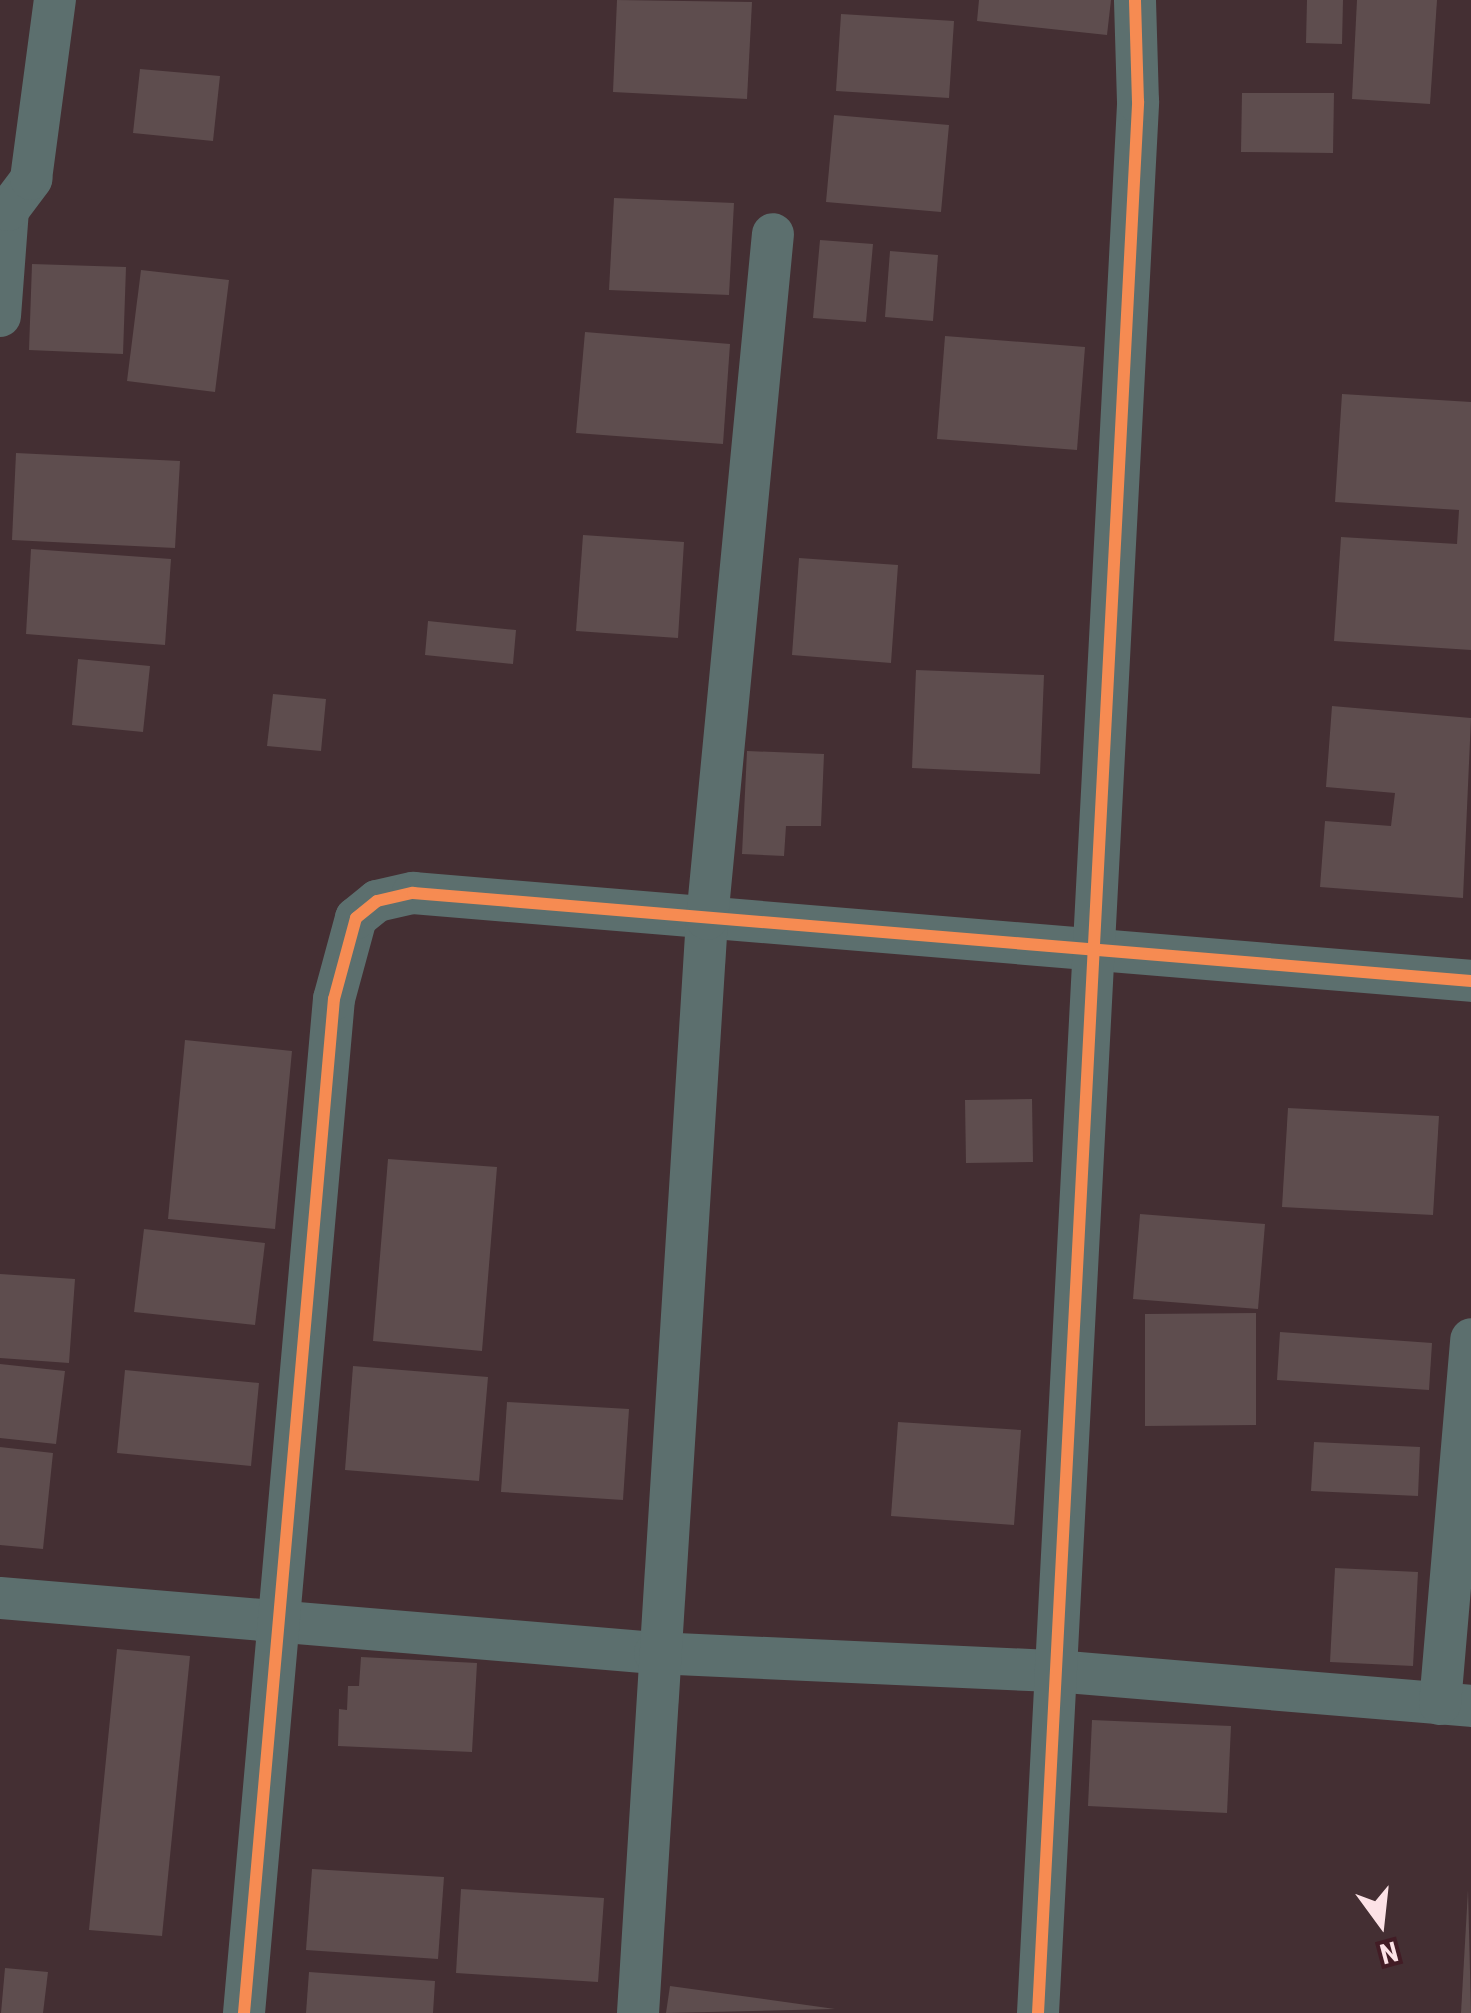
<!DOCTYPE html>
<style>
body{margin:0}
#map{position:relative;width:1471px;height:2013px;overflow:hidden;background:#442f33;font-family:"Roboto Condensed",sans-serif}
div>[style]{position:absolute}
.building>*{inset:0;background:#5e4d4e}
.minor>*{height:42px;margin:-21px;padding:0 21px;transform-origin:21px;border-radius:21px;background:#5c6f6e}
.cycleway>*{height:12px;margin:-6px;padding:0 6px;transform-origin:6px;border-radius:6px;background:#f68b52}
span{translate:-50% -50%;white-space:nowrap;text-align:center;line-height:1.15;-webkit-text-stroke:8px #421c25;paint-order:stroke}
.north{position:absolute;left:1331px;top:1873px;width:100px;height:100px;-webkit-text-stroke:8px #421c25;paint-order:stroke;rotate:165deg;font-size:28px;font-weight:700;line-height:40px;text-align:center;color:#fce2e6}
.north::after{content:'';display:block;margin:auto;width:35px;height:45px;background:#fce2e6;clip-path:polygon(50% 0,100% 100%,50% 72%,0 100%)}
</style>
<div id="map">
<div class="building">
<i style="clip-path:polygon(617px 0,752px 2px,747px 99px,613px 92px)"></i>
<i style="clip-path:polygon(979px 0,1111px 0,1107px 35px,977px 21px)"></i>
<i style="clip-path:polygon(1307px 0,1343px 0,1342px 44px,1306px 43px)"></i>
<i style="clip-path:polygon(1357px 0,1437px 0,1430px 104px,1352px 99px)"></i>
<i style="clip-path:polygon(841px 14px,954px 21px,949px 98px,836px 91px)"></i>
<i style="clip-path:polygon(140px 69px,220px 76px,213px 141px,133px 133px)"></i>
<i style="clip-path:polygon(1242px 93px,1334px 93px,1333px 153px,1241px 152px)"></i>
<i style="clip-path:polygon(834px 115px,949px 125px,941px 212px,826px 202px)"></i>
<i style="clip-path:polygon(614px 198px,734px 203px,729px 295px,609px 290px)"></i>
<i style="clip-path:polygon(820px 240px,873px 244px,866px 322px,813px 318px)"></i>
<i style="clip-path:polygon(890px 251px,938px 255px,933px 321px,885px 317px)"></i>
<i style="clip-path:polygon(32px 264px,126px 267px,123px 354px,29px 350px)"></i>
<i style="clip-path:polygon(141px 270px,229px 280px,215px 392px,127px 381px)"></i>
<i style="clip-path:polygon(585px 332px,730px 344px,723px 444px,576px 433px)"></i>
<i style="clip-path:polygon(945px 336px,1085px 347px,1077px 450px,937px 439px)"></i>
<i style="clip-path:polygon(1342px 394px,1471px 402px,1471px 650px,1334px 641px,1341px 537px,1457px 544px,1459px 510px,1335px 502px)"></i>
<i style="clip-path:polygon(16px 453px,180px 461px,175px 548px,12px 540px)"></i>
<i style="clip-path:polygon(583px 535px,684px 542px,678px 638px,576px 631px)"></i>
<i style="clip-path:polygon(31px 549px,171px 559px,165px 645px,26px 634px)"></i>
<i style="clip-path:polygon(799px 558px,898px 565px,891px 663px,792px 655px)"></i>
<i style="clip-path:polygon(428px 621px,516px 630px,513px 664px,425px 655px)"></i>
<i style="clip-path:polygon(78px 659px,150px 666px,143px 732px,72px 725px)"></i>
<i style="clip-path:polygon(916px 670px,1044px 675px,1040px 774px,912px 768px)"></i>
<i style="clip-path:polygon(273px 694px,326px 699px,321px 751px,267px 746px)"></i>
<i style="clip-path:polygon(1332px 706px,1471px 718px,1463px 898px,1320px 887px,1325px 821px,1391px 826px,1395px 793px,1326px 787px)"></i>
<i style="clip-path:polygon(747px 751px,824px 754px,821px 826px,786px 826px,784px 856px,742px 854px)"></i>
<i style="clip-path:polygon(185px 1040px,292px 1051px,275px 1229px,168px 1219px)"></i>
<i style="clip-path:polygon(1032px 1099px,1033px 1162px,966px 1163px,965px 1100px)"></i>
<i style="clip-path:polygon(1288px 1108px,1439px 1116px,1433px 1215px,1282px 1207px)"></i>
<i style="clip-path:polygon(388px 1159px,497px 1167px,482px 1351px,373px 1341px)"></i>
<i style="clip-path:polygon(1140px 1214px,1265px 1224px,1258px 1309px,1133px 1299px)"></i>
<i style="clip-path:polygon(144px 1229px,265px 1243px,255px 1325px,134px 1312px)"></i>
<i style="clip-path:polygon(0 1274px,75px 1279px,69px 1363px,0 1358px)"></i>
<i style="clip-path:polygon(1256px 1313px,1256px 1425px,1145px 1426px,1145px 1314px)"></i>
<i style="clip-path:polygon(1280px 1332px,1432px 1343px,1429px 1390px,1277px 1380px)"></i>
<i style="clip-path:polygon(0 1364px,65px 1371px,56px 1444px,0 1438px)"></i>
<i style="clip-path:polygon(353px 1366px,488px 1377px,479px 1481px,345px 1470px)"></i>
<i style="clip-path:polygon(125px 1370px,259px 1383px,251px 1466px,117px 1453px)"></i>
<i style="clip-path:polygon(507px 1402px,629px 1409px,623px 1500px,501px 1492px)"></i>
<i style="clip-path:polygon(898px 1422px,1021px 1430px,1014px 1525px,891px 1516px)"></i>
<i style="clip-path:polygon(1314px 1442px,1420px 1447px,1418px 1496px,1311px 1491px)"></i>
<i style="clip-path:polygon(0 1447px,53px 1453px,43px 1549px,0 1545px)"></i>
<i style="clip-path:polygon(1335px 1568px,1418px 1572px,1413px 1666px,1330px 1662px)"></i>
<i style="clip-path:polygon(117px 1649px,190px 1656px,162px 1936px,89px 1930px)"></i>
<i style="clip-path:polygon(361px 1657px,477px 1663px,472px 1752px,338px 1746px,339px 1709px,347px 1710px,348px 1686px,359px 1686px)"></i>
<i style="clip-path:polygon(1092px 1720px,1231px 1726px,1227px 1813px,1088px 1806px)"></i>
<i style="clip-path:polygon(312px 1869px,444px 1877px,438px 1959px,306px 1950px)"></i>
<i style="clip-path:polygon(461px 1889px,604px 1898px,598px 1982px,456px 1973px)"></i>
<i style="clip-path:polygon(1468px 1890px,1471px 2013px,1461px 2013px)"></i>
<i style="clip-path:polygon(5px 1968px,48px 1972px,43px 2013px,1px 2013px)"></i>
<i style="clip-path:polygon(309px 1972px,435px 1981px,433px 2013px,306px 2013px)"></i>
<i style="clip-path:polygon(670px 1986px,835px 2009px,666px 2013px)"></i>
</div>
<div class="minor">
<i style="left:0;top:316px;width:106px;rotate:-85.7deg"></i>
<i style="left:8px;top:210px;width:39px;rotate:-53deg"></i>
<i style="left:31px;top:179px;width:181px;rotate:-82.4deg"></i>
<i style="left:0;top:1598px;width:657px;rotate:4.8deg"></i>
<i style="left:655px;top:1653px;width:400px;rotate:2.6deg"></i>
<i style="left:1055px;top:1671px;width:417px;rotate:4.8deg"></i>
<i style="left:1440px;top:1704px;width:366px;rotate:-85.1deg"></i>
<i style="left:244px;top:2013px;width:1018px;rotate:-84.93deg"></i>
<i style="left:334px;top:999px;width:84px;rotate:-74.8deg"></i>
<i style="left:356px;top:918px;width:27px;rotate:-39deg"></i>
<i style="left:377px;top:901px;width:37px;rotate:-13deg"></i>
<i style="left:413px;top:893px;width:1062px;rotate:4.75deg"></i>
<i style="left:638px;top:2013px;width:1096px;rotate:-86.39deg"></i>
<i style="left:707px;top:919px;width:688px;rotate:-84.5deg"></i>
<i style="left:1038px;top:2013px;width:1914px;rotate:-87deg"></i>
<i style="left:1138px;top:102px;width:102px;rotate:-91.7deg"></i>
</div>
<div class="cycleway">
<i style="left:244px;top:2013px;width:1018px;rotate:-84.93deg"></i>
<i style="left:334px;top:999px;width:84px;rotate:-74.8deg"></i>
<i style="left:356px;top:918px;width:27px;rotate:-39deg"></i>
<i style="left:377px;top:901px;width:37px;rotate:-13deg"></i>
<i style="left:413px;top:893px;width:1062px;rotate:4.75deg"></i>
<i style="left:1038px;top:2013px;width:1914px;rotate:-87deg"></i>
<i style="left:1138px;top:102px;width:102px;rotate:-91.7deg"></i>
</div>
<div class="north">N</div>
</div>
